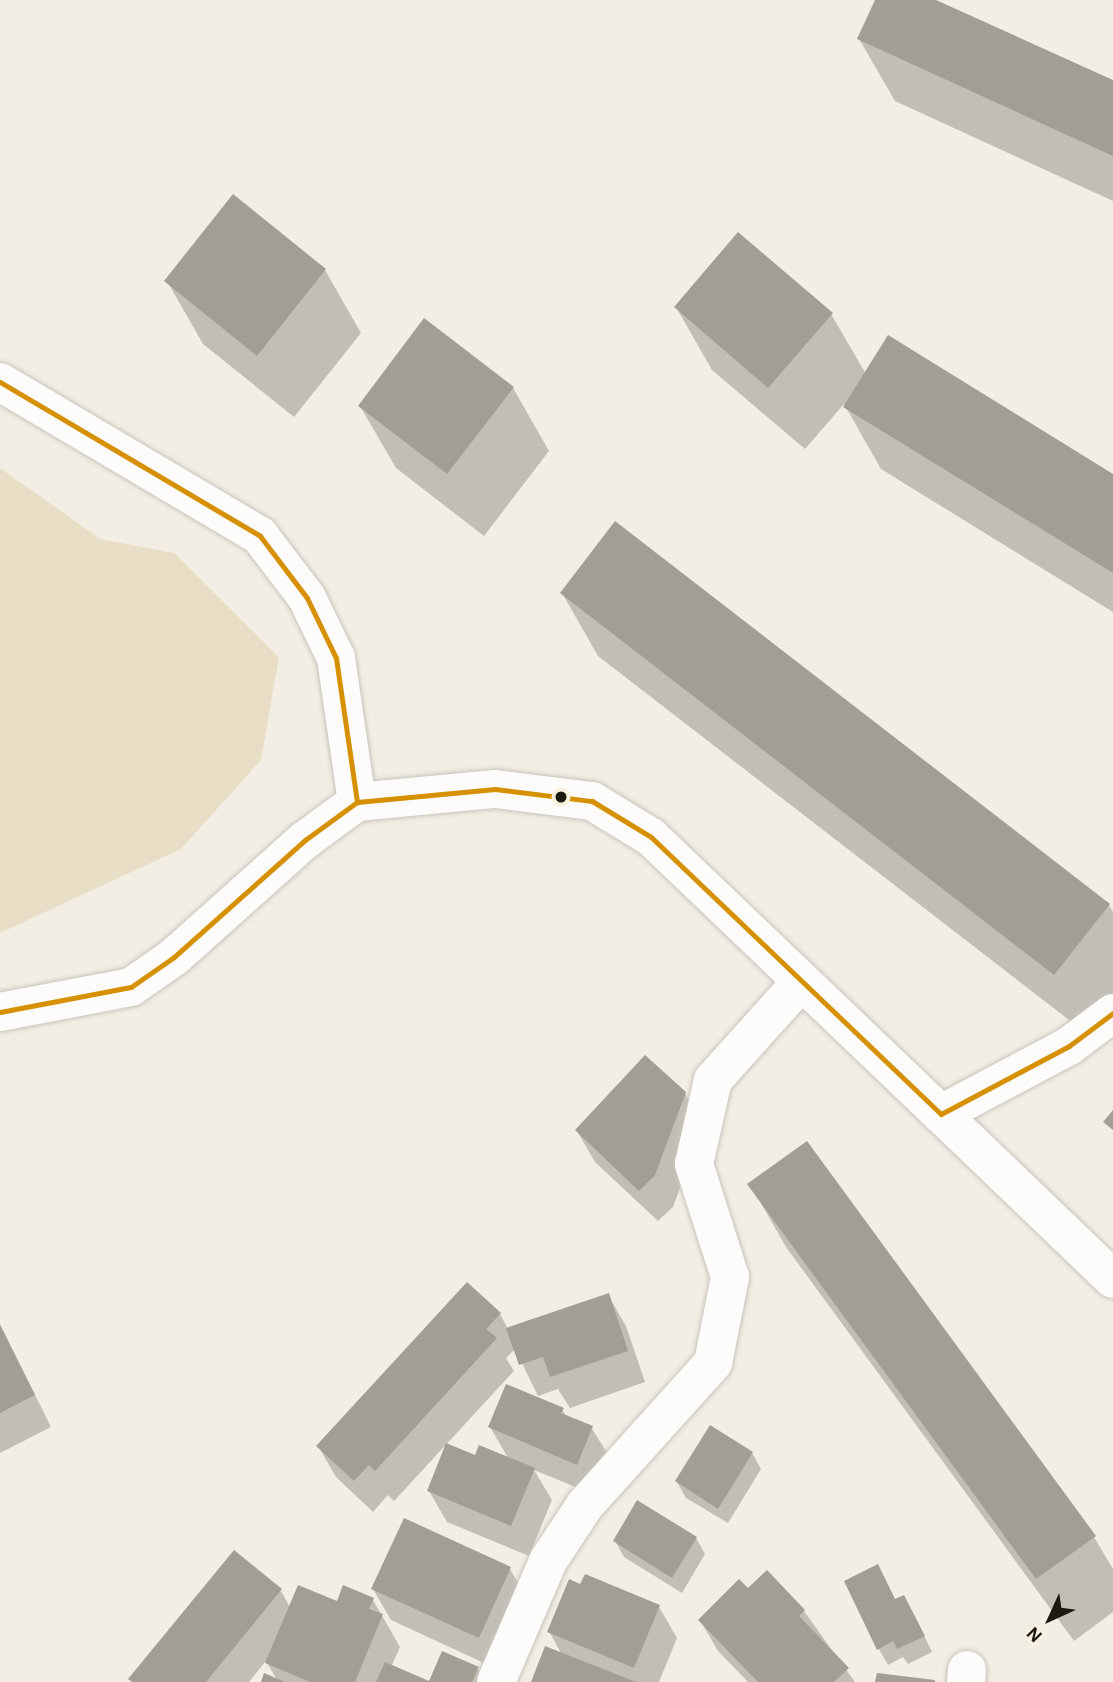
<!DOCTYPE html>
<style>
body{margin:0}
#map{position:relative;width:1113px;height:1682px;overflow:hidden;background:#f3eee4;font-family:"Alegreya Sans",sans-serif}
div>[style]{position:absolute}
.green>*{inset:0;background:#e8dec6}
.shadow>*{inset:0;background:#0003}
.building>*{inset:0;background:#a29e93}
.roads{filter:drop-shadow(0 0 2px #c8c4bc) drop-shadow(0 0 2px #c8c4bc)}
.minor>*{height:38px;margin:-19px;padding:0 19px;transform-origin:19px;border-radius:19px;background:#fdfcfb}
.bus-1>*{height:5px;margin:-2.5px;padding:0 2.5px;transform-origin:2.5px;border-radius:2.5px;background:#d69103}
.dots>*{width:19px;height:19px;translate:-50% -50%;box-sizing:border-box;border:4px solid #f9f1de;border-radius:50%}
span{translate:-50% -50%;white-space:nowrap;text-align:center;line-height:1.15;-webkit-text-stroke:7px #f9f1de;paint-order:stroke}
.north{position:absolute;left:1015px;top:1584px;width:70px;height:70px;-webkit-text-stroke:5px #f9f1de;paint-order:stroke;rotate:225deg;font-size:19px;font-weight:700;line-height:28px;text-align:center;color:#1c1912}
.north::after{content:'';display:block;margin:auto;width:24px;height:32px;background:#1c1912;clip-path:polygon(50% 0,100% 100%,50% 72%,0 100%)}
</style>
<div id="map">
<div class="green">
<i style="clip-path:polygon(0 468px,100px 539px,174px 553px,279px 657px,261px 760px,181px 849px,0 933px)"></i>
</div>
<div class="shadow">
<i style="clip-path:polygon(876px 0,932px 0,1113px 82px,1113px 201px,895px 101px,859px 39px)"></i>
<i style="clip-path:polygon(325px 270px,361px 333px,294px 417px,203px 344px,167px 281px)"></i>
<i style="clip-path:polygon(676px 307px,831px 314px,866px 374px,1113px 476px,1113px 612px,881px 469px,844px 404px,805px 449px,712px 370px)"></i>
<i style="clip-path:polygon(513px 388px,549px 451px,484px 536px,396px 468px,360px 406px)"></i>
<i style="clip-path:polygon(562px 593px,1109px 905px,1113px 912px,1113px 1008px,1091px 1037px,598px 656px)"></i>
<i style="clip-path:polygon(685px 1093px,703px 1125px,673px 1207px,658px 1221px,595px 1162px,577px 1131px)"></i>
<i style="clip-path:polygon(807px 1143px,1094px 1537px,1113px 1569px,1113px 1612px,1074px 1641px,786px 1247px,750px 1184px)"></i>
<i style="clip-path:polygon(608px 1295px,626px 1326px,645px 1382px,570px 1408px,558px 1389px,538px 1396px,515px 1349px,506px 1358px,514px 1371px,394px 1501px,388px 1495px,373px 1512px,336px 1477px,318px 1446px,500px 1314px,508px 1329px)"></i>
<i style="clip-path:polygon(0 1324px,51px 1427px,0 1453px)"></i>
<i style="clip-path:polygon(562px 1409px,567px 1418px,591px 1427px,610px 1458px,595px 1495px,534px 1470px,552px 1500px,529px 1556px,447px 1522px,429px 1491px,475px 1457px,508px 1458px,490px 1427px)"></i>
<i style="clip-path:polygon(752px 1453px,761px 1469px,728px 1523px,686px 1498px,677px 1482px)"></i>
<i style="clip-path:polygon(696px 1538px,705px 1554px,682px 1593px,624px 1557px,615px 1541px)"></i>
<i style="clip-path:polygon(510px 1569px,528px 1600px,497px 1669px,391px 1620px,373px 1589px)"></i>
<i style="clip-path:polygon(281px 1591px,290px 1607px,373px 1600px,400px 1647px,391px 1667px,426px 1682px,263px 1682px,277px 1680px,266px 1661px,249px 1682px,132px 1682px,130px 1679px)"></i>
<i style="clip-path:polygon(748px 1591px,804px 1611px,855px 1682px,748px 1682px,718px 1651px,700px 1620px)"></i>
<i style="clip-path:polygon(895px 1601px,913px 1613px,932px 1652px,908px 1664px,903px 1657px,888px 1665px,879px 1649px)"></i>
<i style="clip-path:polygon(659px 1607px,677px 1638px,659px 1682px,532px 1682px,562px 1655px,549px 1631px)"></i>
<i style="clip-path:polygon(478px 1669px,485px 1682px,430px 1682px)"></i>
</div>
<div class="building">
<i style="clip-path:polygon(875px 0,936px 0,1113px 80px,1113px 156px,857px 39px)"></i>
<i style="clip-path:polygon(233px 194px,326px 269px,257px 356px,164px 281px)"></i>
<i style="clip-path:polygon(738px 232px,833px 313px,768px 388px,674px 307px)"></i>
<i style="clip-path:polygon(424px 318px,514px 387px,447px 474px,358px 406px)"></i>
<i style="clip-path:polygon(888px 335px,1113px 474px,1113px 573px,843px 407px)"></i>
<i style="clip-path:polygon(615px 521px,1110px 904px,1054px 975px,560px 593px)"></i>
<i style="clip-path:polygon(645px 1055px,686px 1092px,655px 1175px,639px 1191px,575px 1130px)"></i>
<i style="clip-path:polygon(1113px 1110px,1113px 1130px,1103px 1122px)"></i>
<i style="clip-path:polygon(807px 1141px,1096px 1536px,1036px 1579px,747px 1184px)"></i>
<i style="clip-path:polygon(467px 1282px,501px 1313px,486px 1329px,497px 1338px,375px 1471px,369px 1465px,354px 1481px,316px 1446px)"></i>
<i style="clip-path:polygon(609px 1293px,628px 1351px,550px 1377px,543px 1357px,519px 1365px,506px 1328px)"></i>
<i style="clip-path:polygon(0 1325px,35px 1395px,0 1413px)"></i>
<i style="clip-path:polygon(506px 1384px,564px 1408px,561px 1413px,593px 1426px,577px 1465px,488px 1427px)"></i>
<i style="clip-path:polygon(710px 1425px,753px 1452px,718px 1509px,675px 1481px)"></i>
<i style="clip-path:polygon(446px 1443px,475px 1455px,479px 1445px,535px 1468px,511px 1526px,427px 1491px)"></i>
<i style="clip-path:polygon(637px 1500px,697px 1537px,672px 1578px,613px 1541px)"></i>
<i style="clip-path:polygon(404px 1518px,511px 1567px,479px 1638px,371px 1589px)"></i>
<i style="clip-path:polygon(234px 1550px,282px 1589px,206px 1682px,132px 1682px,128px 1679px)"></i>
<i style="clip-path:polygon(878px 1564px,895px 1599px,904px 1595px,925px 1636px,897px 1649px,893px 1641px,877px 1650px,844px 1581px)"></i>
<i style="clip-path:polygon(767px 1570px,805px 1610px,799px 1616px,849px 1668px,834px 1682px,758px 1682px,698px 1620px,739px 1579px,748px 1588px)"></i>
<i style="clip-path:polygon(585px 1574px,660px 1605px,634px 1668px,547px 1632px,569px 1579px,580px 1584px)"></i>
<i style="clip-path:polygon(298px 1585px,337px 1601px,343px 1585px,374px 1598px,369px 1609px,383px 1614px,355px 1682px,310px 1682px,265px 1663px)"></i>
<i style="clip-path:polygon(545px 1646px,636px 1682px,531px 1682px)"></i>
<i style="clip-path:polygon(442px 1651px,479px 1667px,472px 1682px,376px 1682px,385px 1662px,429px 1681px)"></i>
<i style="clip-path:polygon(264px 1673px,285px 1682px,261px 1682px)"></i>
<i style="clip-path:polygon(877px 1673px,935px 1680px,935px 1682px,875px 1682px)"></i>
</div>
<div class="roads">
<div class="minor">
<i style="left:0;top:382px;width:302px;rotate:30.6deg"></i>
<i style="left:260px;top:536px;width:78px;rotate:52.8deg"></i>
<i style="left:307px;top:598px;width:67px;rotate:64.2deg"></i>
<i style="left:336px;top:658px;width:146px;rotate:81.7deg"></i>
<i style="left:0;top:1012px;width:133px;rotate:-10.8deg"></i>
<i style="left:131px;top:987px;width:52px;rotate:-34.9deg"></i>
<i style="left:174px;top:957px;width:176px;rotate:-41.8deg"></i>
<i style="left:305px;top:840px;width:64px;rotate:-36.2deg"></i>
<i style="left:357px;top:802px;width:139px;rotate:-5.4deg"></i>
<i style="left:495px;top:789px;width:98px;rotate:7.1deg"></i>
<i style="left:592px;top:801px;width:69px;rotate:31.4deg"></i>
<i style="left:651px;top:837px;width:401px;rotate:43.7deg"></i>
<i style="left:941px;top:1114px;width:145px;rotate:-28deg"></i>
<i style="left:1069px;top:1046px;width:55px;rotate:-36.9deg"></i>
<i style="left:941px;top:1114px;width:238px;rotate:43.8deg"></i>
<i style="left:496px;top:1682px;width:132px;rotate:-66.7deg"></i>
<i style="left:548px;top:1561px;width:67px;rotate:-56.5deg"></i>
<i style="left:585px;top:1505px;width:191px;rotate:-48deg"></i>
<i style="left:713px;top:1363px;width:88px;rotate:-78.8deg"></i>
<i style="left:730px;top:1277px;width:119px;rotate:-107.7deg"></i>
<i style="left:694px;top:1164px;width:86px;rotate:-77.3deg"></i>
<i style="left:713px;top:1080px;width:132px;rotate:-48.1deg"></i>
<i style="left:966px;top:1682px;width:12px;rotate:-85deg"></i>
</div>
</div>
<div class="bus-1">
<i style="left:0;top:382px;width:302px;rotate:30.6deg"></i>
<i style="left:260px;top:536px;width:78px;rotate:52.8deg"></i>
<i style="left:307px;top:598px;width:67px;rotate:64.2deg"></i>
<i style="left:336px;top:658px;width:146px;rotate:81.7deg"></i>
<i style="left:0;top:1012px;width:133px;rotate:-10.8deg"></i>
<i style="left:131px;top:987px;width:52px;rotate:-34.9deg"></i>
<i style="left:174px;top:957px;width:176px;rotate:-41.8deg"></i>
<i style="left:305px;top:840px;width:64px;rotate:-36.2deg"></i>
<i style="left:357px;top:802px;width:139px;rotate:-5.4deg"></i>
<i style="left:495px;top:789px;width:98px;rotate:7.1deg"></i>
<i style="left:592px;top:801px;width:69px;rotate:31.4deg"></i>
<i style="left:651px;top:837px;width:401px;rotate:43.7deg"></i>
<i style="left:941px;top:1114px;width:145px;rotate:-28deg"></i>
<i style="left:1069px;top:1046px;width:55px;rotate:-36.9deg"></i>
</div>
<div class="dots">
<i style="left:561px;top:797px;background:#1c1912"></i>
</div>
<div class="north">N</div>
</div>
